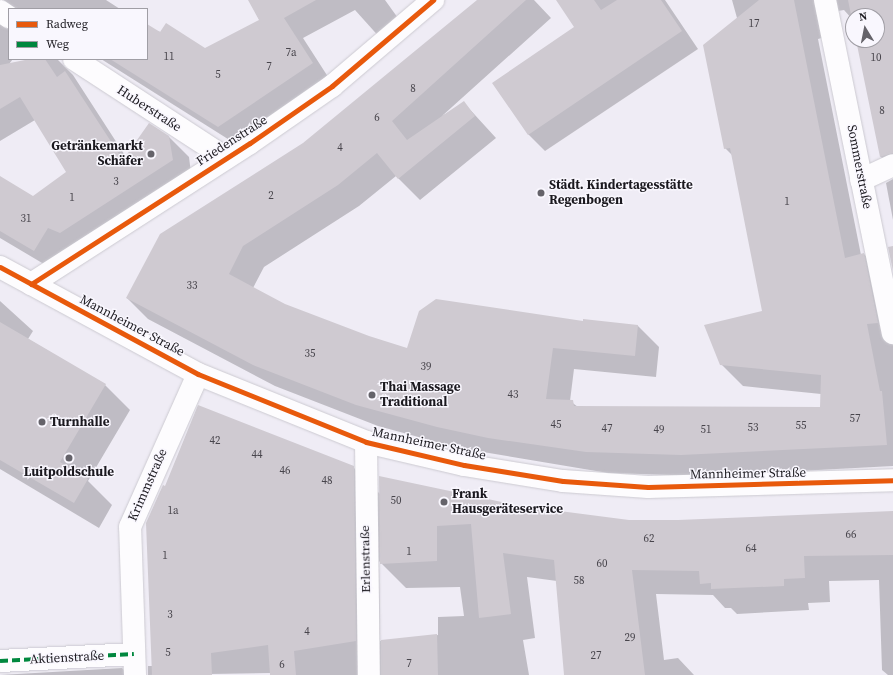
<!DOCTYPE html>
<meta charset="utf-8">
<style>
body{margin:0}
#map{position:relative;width:893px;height:675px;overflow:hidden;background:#efecf5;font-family:"Source Serif 4",serif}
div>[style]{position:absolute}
.shadow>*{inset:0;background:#0003}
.building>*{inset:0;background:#cfcad1}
.roads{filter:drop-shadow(0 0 1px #cccad1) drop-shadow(0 0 1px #cccad1)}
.minor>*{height:22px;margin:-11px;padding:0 11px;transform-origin:11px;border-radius:11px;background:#fdfcfe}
.quiet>*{height:4px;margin-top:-2px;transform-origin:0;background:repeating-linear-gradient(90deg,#00873e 0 8px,transparent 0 12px)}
.cycleway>*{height:5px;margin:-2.5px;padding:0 2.5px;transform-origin:2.5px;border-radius:2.5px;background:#e8590c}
.dots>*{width:11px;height:11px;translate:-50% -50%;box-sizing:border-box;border:2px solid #f9f7fe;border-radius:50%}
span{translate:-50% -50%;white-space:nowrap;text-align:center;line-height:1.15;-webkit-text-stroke:3px #f9f7fe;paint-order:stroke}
.number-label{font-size:11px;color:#48454c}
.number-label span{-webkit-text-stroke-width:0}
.street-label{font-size:13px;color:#1b191f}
.poi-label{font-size:13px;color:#1b191f;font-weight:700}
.right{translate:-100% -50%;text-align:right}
.left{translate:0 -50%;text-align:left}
.legend{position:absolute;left:8px;top:8px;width:140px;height:52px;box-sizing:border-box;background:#f9f7fe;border:1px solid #a09ea5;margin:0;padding:5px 7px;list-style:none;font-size:12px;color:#1b191f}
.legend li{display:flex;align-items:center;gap:8px;height:20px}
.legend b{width:20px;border:1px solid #a09ea5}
.north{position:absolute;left:845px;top:8px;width:40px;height:40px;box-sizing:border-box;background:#f9f7fe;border:1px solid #a09ea5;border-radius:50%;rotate:350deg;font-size:11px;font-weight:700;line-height:16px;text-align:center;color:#1b191f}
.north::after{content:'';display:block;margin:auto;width:14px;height:18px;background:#65636a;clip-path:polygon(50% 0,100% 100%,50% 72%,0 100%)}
</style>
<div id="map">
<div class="shadow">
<i style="clip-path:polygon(0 0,106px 0,120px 9px,9px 9px,9px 59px,13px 59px,9px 64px,35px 59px,57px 59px,73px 75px,126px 157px,169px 137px,189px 157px,192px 181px,54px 270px,0 238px,0 186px,34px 197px,68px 172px,35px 120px,0 141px)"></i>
<i style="clip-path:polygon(249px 0,385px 0,403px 25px,382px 40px,355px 10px,303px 38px,332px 83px,239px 146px,101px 59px,147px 59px,147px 27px,205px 49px,260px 21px)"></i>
<i style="clip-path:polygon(479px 0,534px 0,551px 18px,442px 116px,464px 103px,496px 138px,420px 200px,396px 176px,359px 206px,264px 267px,253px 288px,285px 305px,369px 337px,408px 349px,584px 322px,584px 320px,638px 326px,659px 347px,656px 377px,574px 369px,570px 401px,578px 407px,821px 408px,821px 394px,743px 386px,721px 364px,763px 311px,733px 156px,725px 148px,737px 18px,732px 0,893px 0,893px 169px,881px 157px,857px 40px,877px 40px,877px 16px,853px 16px,853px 20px,844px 10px,838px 11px,836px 34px,818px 39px,861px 255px,864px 254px,885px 275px,893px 315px,893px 466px,703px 476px,608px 473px,459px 448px,378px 426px,275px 386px,148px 319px,127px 298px,304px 144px)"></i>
<i style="clip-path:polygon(557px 0,665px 0,698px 49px,545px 151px,528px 134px,576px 27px)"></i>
<i style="clip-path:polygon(893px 179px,893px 220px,886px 183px)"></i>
<i style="clip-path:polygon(0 301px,33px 331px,28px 339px,105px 385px,130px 410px,88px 481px,112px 505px,99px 528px,0 469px)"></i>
<i style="clip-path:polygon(evenodd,353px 467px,380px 494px,521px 507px,629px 521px,678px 521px,893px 513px,893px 675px,888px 675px,882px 670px,879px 580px,829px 581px,830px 602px,808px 603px,809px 610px,737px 614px,731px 608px,725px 608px,713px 595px,656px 594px,664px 660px,678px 658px,694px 675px,567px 675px,557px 581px,527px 577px,535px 638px,523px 640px,529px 675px,272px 675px,271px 673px,148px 675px,148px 666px,153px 666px,165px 487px,353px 467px,379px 561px,406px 588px,460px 587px,464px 616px,438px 617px,438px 635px,380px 641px,379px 561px)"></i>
<i style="clip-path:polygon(122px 668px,129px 675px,0 675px)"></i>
</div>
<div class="building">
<i style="clip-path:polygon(248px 0,316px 0,284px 18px,313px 63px,218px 127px,110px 59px,147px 59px,147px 24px,160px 32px,166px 23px,205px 48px,259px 20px)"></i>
<i style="clip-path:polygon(477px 0,526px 0,392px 121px,407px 140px,464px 101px,475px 116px,398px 179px,377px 153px,338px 185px,243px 246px,229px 274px,285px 304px,369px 336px,407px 348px,419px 311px,436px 299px,583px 321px,583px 319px,638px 325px,635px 356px,553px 348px,546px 399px,573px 400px,574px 406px,820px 407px,821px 375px,720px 365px,704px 325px,762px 311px,730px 148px,724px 149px,703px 45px,759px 0,794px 0,845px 258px,864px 253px,878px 323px,867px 324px,880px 391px,882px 391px,887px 445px,681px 455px,586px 452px,488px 438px,437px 427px,356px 405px,253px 365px,126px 298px,160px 234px,303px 143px)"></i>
<i style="clip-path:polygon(556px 0,594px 0,601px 10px,617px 0,661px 0,682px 31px,528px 135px,492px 83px,574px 27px)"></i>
<i style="clip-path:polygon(848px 0,893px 0,893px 153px,880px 157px,856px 40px,877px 40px,877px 16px,853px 16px,853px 25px)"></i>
<i style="clip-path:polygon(30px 59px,45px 59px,57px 77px,65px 71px,123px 160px,149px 123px,169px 136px,173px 160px,60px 233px,48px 228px,34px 251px,0 231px,0 176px,33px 196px,66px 172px,20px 97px,0 109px,0 65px)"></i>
<i style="clip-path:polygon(893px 246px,893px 271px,888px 247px)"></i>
<i style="clip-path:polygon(0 322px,106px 384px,60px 462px,88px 479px,74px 503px,0 460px)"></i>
<i style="clip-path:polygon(198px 405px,354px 466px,356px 641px,294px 651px,296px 675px,270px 675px,268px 645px,211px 653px,212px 675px,152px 675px,146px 523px,163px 485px,165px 486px)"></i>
<i style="clip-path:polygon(379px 476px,521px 506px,629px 520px,678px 520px,893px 511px,893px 555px,804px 556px,805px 578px,784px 579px,784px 586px,711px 589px,711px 583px,700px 584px,699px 571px,632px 570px,645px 675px,564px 675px,554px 560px,503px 553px,511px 614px,479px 618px,471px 524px,437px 526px,437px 561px,380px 564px)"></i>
<i style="clip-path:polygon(437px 634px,438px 675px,381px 675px,381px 640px)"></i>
</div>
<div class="roads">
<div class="minor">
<i style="left:825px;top:0;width:340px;rotate:78.5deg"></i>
<i style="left:0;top:11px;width:11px;rotate:34deg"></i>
<i style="left:74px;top:59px;width:181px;rotate:33.1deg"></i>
<i style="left:861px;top:180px;width:35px;rotate:-25deg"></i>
<i style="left:0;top:267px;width:225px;rotate:28.4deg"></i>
<i style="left:198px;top:374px;width:181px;rotate:22deg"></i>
<i style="left:366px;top:442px;width:101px;rotate:13.2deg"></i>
<i style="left:464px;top:465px;width:100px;rotate:9.2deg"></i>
<i style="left:563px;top:481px;width:85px;rotate:4deg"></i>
<i style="left:648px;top:487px;width:245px;rotate:-1.6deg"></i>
<i style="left:31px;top:284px;width:260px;rotate:-32.8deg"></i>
<i style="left:250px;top:143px;width:100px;rotate:-34.8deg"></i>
<i style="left:332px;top:86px;width:133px;rotate:-40.4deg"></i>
<i style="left:366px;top:442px;width:233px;rotate:89.3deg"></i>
<i style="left:0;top:661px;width:134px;rotate:-3deg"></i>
<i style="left:135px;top:675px;width:148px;rotate:-91.9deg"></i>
<i style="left:130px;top:527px;width:167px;rotate:-66deg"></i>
</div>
</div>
<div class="quiet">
<i style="left:0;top:661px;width:134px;rotate:-3deg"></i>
</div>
<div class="cycleway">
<i style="left:0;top:267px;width:225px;rotate:28.4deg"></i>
<i style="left:198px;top:374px;width:181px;rotate:22deg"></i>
<i style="left:366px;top:442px;width:101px;rotate:13.2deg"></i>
<i style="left:464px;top:465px;width:100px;rotate:9.2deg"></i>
<i style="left:563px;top:481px;width:85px;rotate:4deg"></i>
<i style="left:648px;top:487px;width:245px;rotate:-1.6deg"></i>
<i style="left:31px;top:284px;width:260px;rotate:-32.8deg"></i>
<i style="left:250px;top:143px;width:100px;rotate:-34.8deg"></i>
<i style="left:332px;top:86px;width:133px;rotate:-40.4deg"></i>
</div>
<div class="dots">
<i style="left:151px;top:154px;background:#65636a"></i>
<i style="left:541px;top:193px;background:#65636a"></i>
<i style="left:372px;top:395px;background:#65636a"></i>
<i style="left:42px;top:422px;background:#65636a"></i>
<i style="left:69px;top:458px;background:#65636a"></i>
<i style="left:444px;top:502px;background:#65636a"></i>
</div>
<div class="number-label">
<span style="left:754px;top:24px">17</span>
<span style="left:291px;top:53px">7a</span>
<span style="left:169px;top:57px">11</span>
<span style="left:876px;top:58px">10</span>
<span style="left:269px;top:67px">7</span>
<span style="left:218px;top:75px">5</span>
<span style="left:413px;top:89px">8</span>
<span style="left:882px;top:111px">8</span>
<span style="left:377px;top:118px">6</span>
<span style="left:340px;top:148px">4</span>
<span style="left:116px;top:182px">3</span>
<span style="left:271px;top:196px">2</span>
<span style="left:72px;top:198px">1</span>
<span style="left:787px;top:202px">1</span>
<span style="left:26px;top:219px">31</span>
<span style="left:192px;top:286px">33</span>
<span style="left:310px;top:354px">35</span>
<span style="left:426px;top:367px">39</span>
<span style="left:513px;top:395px">43</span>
<span style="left:855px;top:419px">57</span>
<span style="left:556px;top:425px">45</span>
<span style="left:801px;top:426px">55</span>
<span style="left:753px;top:428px">53</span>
<span style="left:607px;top:429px">47</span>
<span style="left:659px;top:430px">49</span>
<span style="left:706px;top:430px">51</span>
<span style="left:215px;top:441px">42</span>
<span style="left:257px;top:455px">44</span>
<span style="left:285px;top:471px">46</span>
<span style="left:327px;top:481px">48</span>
<span style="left:396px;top:501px">50</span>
<span style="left:173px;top:511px">1a</span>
<span style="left:851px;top:535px">66</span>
<span style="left:649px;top:539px">62</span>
<span style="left:751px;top:549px">64</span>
<span style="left:409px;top:552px">1</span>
<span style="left:165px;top:556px">1</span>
<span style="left:602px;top:564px">60</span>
<span style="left:579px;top:581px">58</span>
<span style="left:170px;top:615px">3</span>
<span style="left:307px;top:632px">4</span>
<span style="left:630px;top:638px">29</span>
<span style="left:168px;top:653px">5</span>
<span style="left:596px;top:656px">27</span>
<span style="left:409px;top:664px">7</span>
<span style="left:282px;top:665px">6</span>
</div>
<div class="street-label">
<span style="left:149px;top:109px;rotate:33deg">Huberstraße</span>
<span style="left:232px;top:141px;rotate:-33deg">Friedenstraße</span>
<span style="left:859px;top:167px;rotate:79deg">Sommerstraße</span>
<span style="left:132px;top:326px;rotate:28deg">Mannheimer Straße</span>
<span style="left:429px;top:444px;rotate:12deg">Mannheimer Straße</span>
<span style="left:748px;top:474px;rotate:-1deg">Mannheimer Straße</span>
<span style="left:148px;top:485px;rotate:-66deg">Krimmstraße</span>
<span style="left:366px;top:559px;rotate:-91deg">Erlenstraße</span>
<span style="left:67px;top:658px;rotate:-3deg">Aktienstraße</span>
</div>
<div class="poi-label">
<span class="right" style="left:143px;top:154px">Getränkemarkt<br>Schäfer</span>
<span class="left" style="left:549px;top:193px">Städt. Kindertagesstätte<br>Regenbogen</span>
<span class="left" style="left:380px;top:395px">Thai Massage<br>Traditional</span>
<span class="left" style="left:50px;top:422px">Turnhalle</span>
<span style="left:69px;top:472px">Luitpoldschule</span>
<span class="left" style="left:452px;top:502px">Frank<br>Hausgeräteservice</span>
</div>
<ul class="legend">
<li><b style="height:5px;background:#e8590c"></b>Radweg</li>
<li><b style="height:5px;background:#00873e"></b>Weg</li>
</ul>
<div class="north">N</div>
</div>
